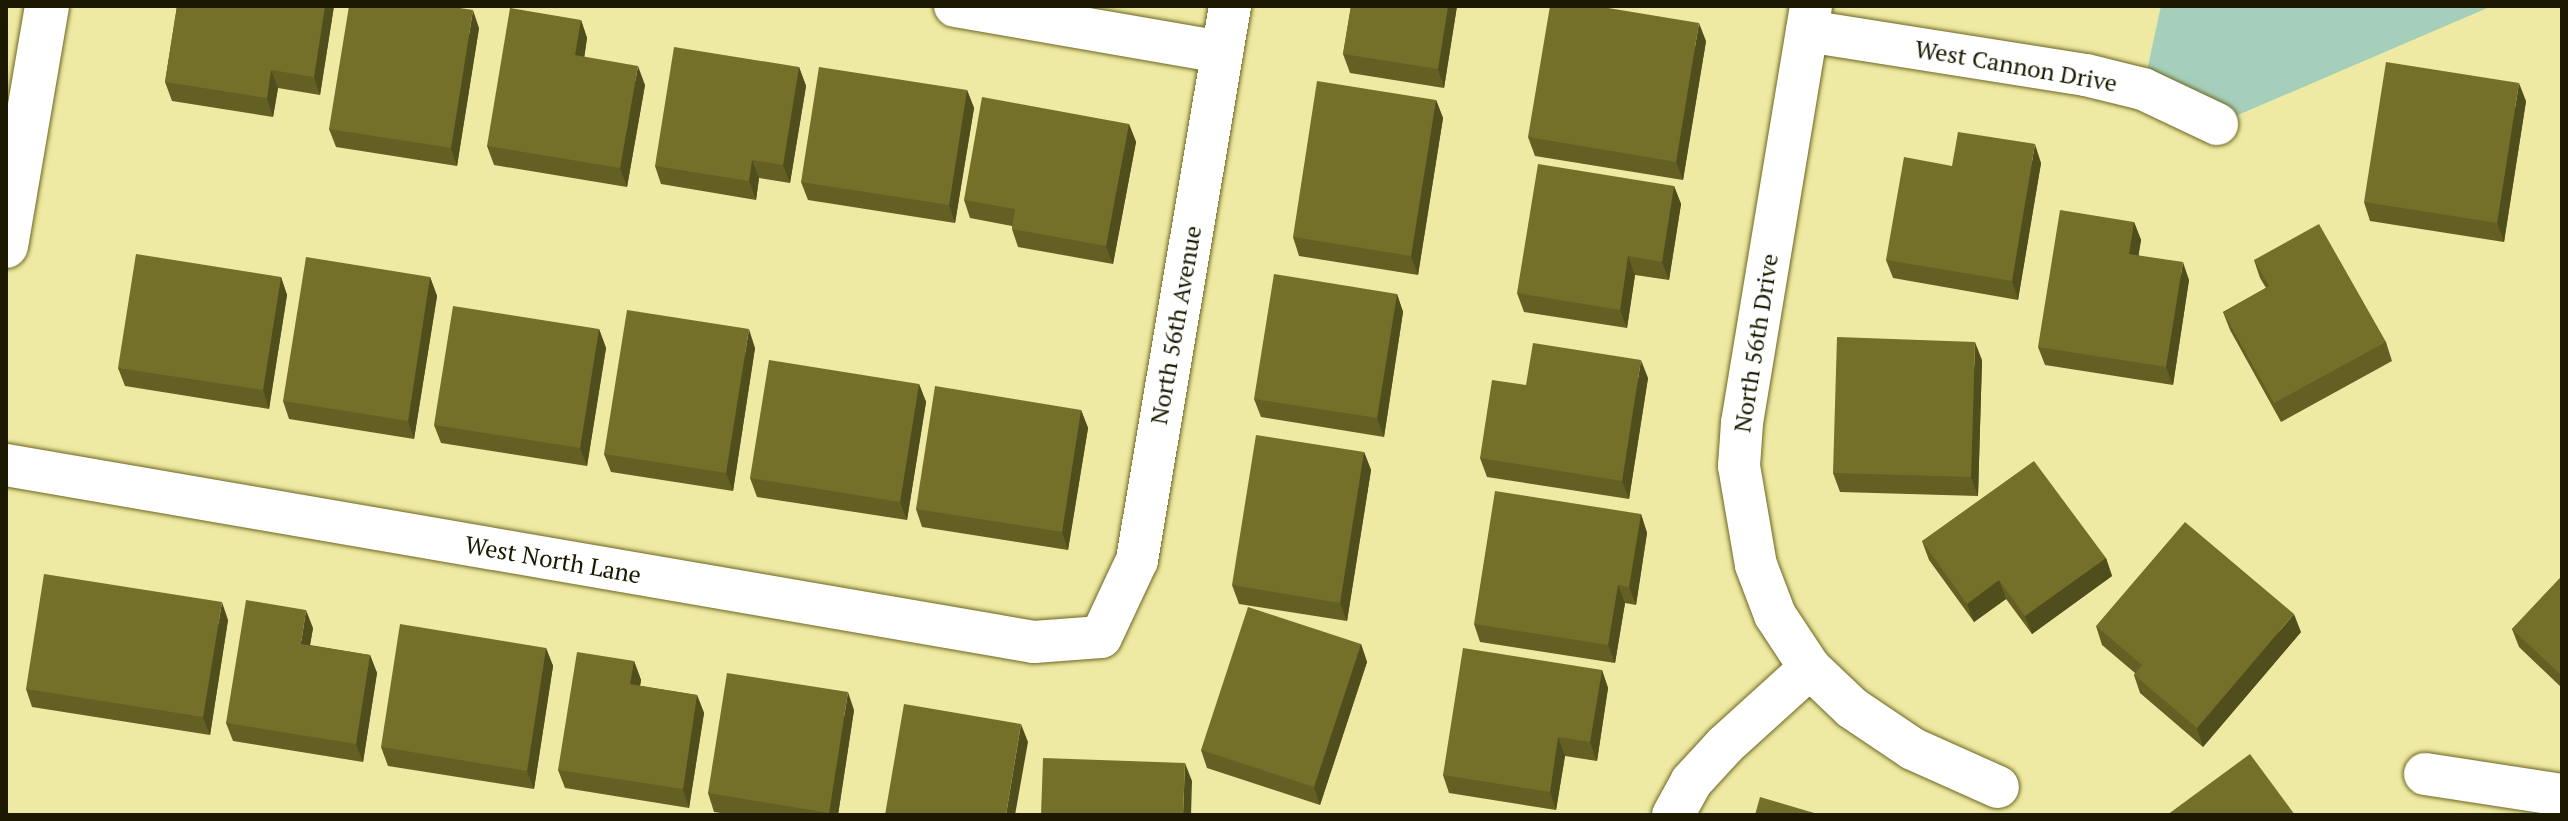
<!DOCTYPE html>
<style>
body{margin:0}
#map{position:relative;width:2568px;height:821px;overflow:hidden;background:#efeaa3;font-family:"PT Serif",serif}
div>[style]{position:absolute}
.green>*{inset:0;background:#a5cfbb}
.roads{filter:drop-shadow(0 0 2px #6c6720) drop-shadow(0 0 2px #6c6720)}
.minor>*{height:42px;margin:-21px;padding:0 21px;transform-origin:21px;border-radius:21px;background:#fff}
.tertiary>*{height:44px;margin:-22px;padding:0 22px;transform-origin:22px;border-radius:22px;background:#fff}
.wall>*{inset:0;background:#645f23}
.shaded-wall>*{inset:0;background:#514e1d}
.building>*{inset:0;background:#746f29}
span{translate:-50% -50%;white-space:nowrap;text-align:center;line-height:1.15;-webkit-text-stroke:8px #fff;paint-order:stroke}
.street-label{font-size:24px;color:#1c1900}
.frame{position:absolute;inset:0;border:8px solid #1c1900;pointer-events:none}
</style>
<div id="map">
<div class="green">
<i style="clip-path:polygon(2161px 6px,2492px 6px,2217px 124px,2143px 89px)"></i>
</div>
<div class="roads">
<div class="minor">
<i style="left:955px;top:6px;width:271px;rotate:9.8deg"></i>
<i style="left:1811px;top:6px;width:423px;rotate:99.4deg"></i>
<i style="left:1742px;top:423px;width:43px;rotate:94deg"></i>
<i style="left:1739px;top:466px;width:100px;rotate:80.3deg"></i>
<i style="left:1756px;top:565px;width:53px;rotate:69.2deg"></i>
<i style="left:1775px;top:615px;width:64px;rotate:56.6deg"></i>
<i style="left:1810px;top:668px;width:58px;rotate:43.6deg"></i>
<i style="left:1852px;top:708px;width:73px;rotate:33.9deg"></i>
<i style="left:1913px;top:749px;width:93px;rotate:24.1deg"></i>
<i style="left:1807px;top:31px;width:282px;rotate:9deg"></i>
<i style="left:2086px;top:75px;width:59px;rotate:13.8deg"></i>
<i style="left:2143px;top:89px;width:82px;rotate:25.3deg"></i>
<i style="left:6px;top:465px;width:1043px;rotate:9.77deg"></i>
<i style="left:1034px;top:642px;width:67px;rotate:-4.3deg"></i>
<i style="left:1101px;top:637px;width:85px;rotate:-64.9deg"></i>
<i style="left:1137px;top:560px;width:562px;rotate:-80.47deg"></i>
<i style="left:2425px;top:774px;width:139px;rotate:8.7deg"></i>
<i style="left:1673px;top:815px;width:38px;rotate:-61deg"></i>
<i style="left:1691px;top:782px;width:50px;rotate:-47.4deg"></i>
<i style="left:1725px;top:745px;width:115px;rotate:-42.2deg"></i>
</div>
<div class="tertiary">
<i style="left:6px;top:246px;width:243px;rotate:-80.3deg"></i>
</div>
</div>
<div class="wall">
<i style="clip-path:polygon(177px 6px,334px 6px,320px 95px,278px 88px,273px 117px,172px 101px,165px 82px)"></i>
<i style="clip-path:polygon(1349px 6px,1457px 6px,1444px 88px,1350px 73px,1343px 54px,1351px 6px)"></i>
<i style="clip-path:polygon(581px 20px,587px 38px,584px 57px,645px 85px,627px 187px,494px 165px,487px 146px)"></i>
<i style="clip-path:polygon(479px 28px,457px 166px,336px 147px,329px 129px)"></i>
<i style="clip-path:polygon(1706px 41px,1683px 180px,1535px 156px,1528px 137px)"></i>
<i style="clip-path:polygon(799px 67px,806px 86px,790px 183px,759px 178px,756px 200px,661px 184px,655px 166px)"></i>
<i style="clip-path:polygon(967px 90px,974px 108px,955px 223px,808px 200px,801px 182px)"></i>
<i style="clip-path:polygon(1436px 100px,1443px 118px,1418px 275px,1299px 256px,1293px 237px)"></i>
<i style="clip-path:polygon(2526px 101px,2504px 242px,2370px 221px,2364px 202px)"></i>
<i style="clip-path:polygon(1129px 124px,1136px 142px,1113px 264px,1018px 247px,1012px 229px,1012px 226px,970px 218px,964px 200px)"></i>
<i style="clip-path:polygon(2041px 163px,2018px 300px,1893px 278px,1886px 260px,1952px 166px)"></i>
<i style="clip-path:polygon(1674px 186px,1681px 204px,1669px 280px,1635px 275px,1627px 328px,1524px 312px,1517px 293px)"></i>
<i style="clip-path:polygon(2134px 222px,2141px 240px,2138px 255px,2189px 280px,2173px 385px,2045px 365px,2038px 347px)"></i>
<i style="clip-path:polygon(2254px 260px,2386px 342px,2392px 361px,2281px 422px,2230px 330px,2223px 312px,2266px 288px,2260px 278px)"></i>
<i style="clip-path:polygon(281px 277px,287px 295px,269px 409px,125px 386px,118px 368px)"></i>
<i style="clip-path:polygon(430px 277px,437px 296px,414px 439px,289px 419px,283px 401px)"></i>
<i style="clip-path:polygon(1397px 294px,1403px 312px,1384px 437px,1261px 417px,1254px 399px)"></i>
<i style="clip-path:polygon(599px 329px,606px 348px,587px 466px,441px 443px,434px 425px)"></i>
<i style="clip-path:polygon(755px 348px,733px 491px,611px 472px,604px 454px)"></i>
<i style="clip-path:polygon(1982px 360px,1978px 496px,1840px 492px,1833px 473px)"></i>
<i style="clip-path:polygon(1648px 378px,1629px 499px,1487px 477px,1480px 458px,1526px 385px)"></i>
<i style="clip-path:polygon(919px 384px,926px 402px,907px 520px,757px 497px,750px 478px)"></i>
<i style="clip-path:polygon(1081px 410px,1088px 428px,1068px 550px,922px 527px,916px 509px)"></i>
<i style="clip-path:polygon(1364px 452px,1371px 470px,1347px 621px,1239px 604px,1232px 585px)"></i>
<i style="clip-path:polygon(1641px 514px,1647px 533px,1636px 605px,1625px 603px,1615px 663px,1480px 642px,1474px 624px)"></i>
<i style="clip-path:polygon(1922px 541px,2106px 558px,2112px 576px,2032px 634px,2006px 599px,1974px 622px,1929px 560px)"></i>
<i style="clip-path:polygon(2562px 576px,2562px 688px,2519px 647px,2512px 629px)"></i>
<i style="clip-path:polygon(228px 620px,210px 735px,32px 707px,26px 689px)"></i>
<i style="clip-path:polygon(2096px 626px,2301px 632px,2203px 747px,2140px 693px,2134px 675px,2135px 673px,2102px 645px)"></i>
<i style="clip-path:polygon(313px 628px,310px 645px,370px 655px,377px 673px,363px 762px,233px 741px,226px 723px)"></i>
<i style="clip-path:polygon(1361px 644px,1367px 662px,1320px 805px,1207px 768px,1201px 750px)"></i>
<i style="clip-path:polygon(546px 648px,553px 666px,534px 789px,388px 766px,381px 747px)"></i>
<i style="clip-path:polygon(634px 661px,641px 680px,640px 686px,697px 695px,704px 713px,689px 808px,565px 788px,558px 770px)"></i>
<i style="clip-path:polygon(1602px 670px,1608px 688px,1597px 761px,1565px 756px,1556px 810px,1449px 793px,1443px 775px)"></i>
<i style="clip-path:polygon(854px 710px,838px 815px,734px 815px,714px 812px,708px 793px)"></i>
</div>
<div class="shaded-wall">
<i style="clip-path:polygon(325px 6px,334px 6px,320px 95px,314px 77px)"></i>
<i style="clip-path:polygon(1448px 6px,1457px 6px,1444px 88px,1438px 69px)"></i>
<i style="clip-path:polygon(473px 10px,479px 28px,457px 166px,451px 148px)"></i>
<i style="clip-path:polygon(581px 20px,587px 38px,582px 74px,575px 55px)"></i>
<i style="clip-path:polygon(1699px 23px,1706px 41px,1683px 180px,1676px 162px)"></i>
<i style="clip-path:polygon(638px 66px,645px 85px,627px 187px,620px 168px)"></i>
<i style="clip-path:polygon(799px 67px,806px 86px,790px 183px,783px 165px)"></i>
<i style="clip-path:polygon(271px 70px,278px 88px,273px 117px,267px 98px)"></i>
<i style="clip-path:polygon(2519px 83px,2526px 101px,2504px 242px,2497px 223px)"></i>
<i style="clip-path:polygon(967px 90px,974px 108px,955px 223px,949px 205px)"></i>
<i style="clip-path:polygon(1436px 100px,1443px 118px,1418px 275px,1411px 256px)"></i>
<i style="clip-path:polygon(1129px 124px,1136px 142px,1113px 264px,1106px 246px)"></i>
<i style="clip-path:polygon(2035px 144px,2041px 163px,2018px 300px,2012px 281px)"></i>
<i style="clip-path:polygon(752px 160px,759px 178px,756px 200px,749px 181px)"></i>
<i style="clip-path:polygon(1674px 186px,1681px 204px,1669px 280px,1662px 262px)"></i>
<i style="clip-path:polygon(2134px 222px,2141px 240px,2136px 272px,2129px 254px)"></i>
<i style="clip-path:polygon(1628px 256px,1635px 275px,1627px 328px,1620px 310px)"></i>
<i style="clip-path:polygon(2183px 262px,2189px 280px,2173px 385px,2166px 367px)"></i>
<i style="clip-path:polygon(281px 277px,287px 295px,269px 409px,263px 390px)"></i>
<i style="clip-path:polygon(430px 277px,437px 296px,414px 439px,408px 421px)"></i>
<i style="clip-path:polygon(1397px 294px,1403px 312px,1384px 437px,1377px 418px)"></i>
<i style="clip-path:polygon(599px 329px,606px 348px,587px 466px,580px 448px)"></i>
<i style="clip-path:polygon(749px 329px,755px 348px,733px 491px,726px 473px)"></i>
<i style="clip-path:polygon(1975px 342px,1982px 360px,1978px 496px,1971px 477px)"></i>
<i style="clip-path:polygon(1641px 360px,1648px 378px,1629px 499px,1622px 481px)"></i>
<i style="clip-path:polygon(919px 384px,926px 402px,907px 520px,900px 502px)"></i>
<i style="clip-path:polygon(1081px 410px,1088px 428px,1068px 550px,1062px 532px)"></i>
<i style="clip-path:polygon(1364px 452px,1371px 470px,1347px 621px,1340px 603px)"></i>
<i style="clip-path:polygon(1641px 514px,1647px 533px,1636px 605px,1629px 587px)"></i>
<i style="clip-path:polygon(2106px 558px,2112px 576px,2032px 634px,2025px 616px)"></i>
<i style="clip-path:polygon(1999px 580px,2006px 599px,1974px 622px,1967px 604px)"></i>
<i style="clip-path:polygon(1618px 585px,1625px 603px,1615px 663px,1608px 645px)"></i>
<i style="clip-path:polygon(222px 602px,228px 620px,210px 735px,203px 717px)"></i>
<i style="clip-path:polygon(306px 610px,313px 628px,307px 662px,301px 644px)"></i>
<i style="clip-path:polygon(2294px 614px,2301px 632px,2203px 747px,2197px 728px)"></i>
<i style="clip-path:polygon(1361px 644px,1367px 662px,1320px 805px,1314px 787px)"></i>
<i style="clip-path:polygon(546px 648px,553px 666px,534px 789px,527px 771px)"></i>
<i style="clip-path:polygon(370px 655px,377px 673px,363px 762px,356px 744px)"></i>
<i style="clip-path:polygon(634px 661px,641px 680px,637px 703px,630px 684px)"></i>
<i style="clip-path:polygon(1602px 670px,1608px 688px,1597px 761px,1590px 742px)"></i>
<i style="clip-path:polygon(848px 692px,854px 710px,838px 815px,829px 815px,829px 813px)"></i>
<i style="clip-path:polygon(697px 695px,704px 713px,689px 808px,683px 789px)"></i>
<i style="clip-path:polygon(1021px 724px,1028px 742px,1015px 815px,1006px 815px)"></i>
<i style="clip-path:polygon(1558px 737px,1565px 756px,1556px 810px,1550px 792px)"></i>
<i style="clip-path:polygon(1185px 763px,1192px 781px,1191px 815px,1183px 815px)"></i>
</div>
<div class="building">
<i style="clip-path:polygon(177px 6px,325px 6px,314px 77px,271px 70px,267px 98px,165px 82px)"></i>
<i style="clip-path:polygon(349px 6px,447px 6px,473px 10px,451px 148px,329px 129px)"></i>
<i style="clip-path:polygon(1351px 6px,1448px 6px,1438px 69px,1343px 54px)"></i>
<i style="clip-path:polygon(1550px 6px,1596px 6px,1699px 23px,1676px 162px,1528px 137px)"></i>
<i style="clip-path:polygon(510px 8px,581px 20px,575px 55px,638px 66px,620px 168px,487px 146px)"></i>
<i style="clip-path:polygon(674px 47px,799px 67px,783px 165px,752px 160px,749px 181px,655px 166px)"></i>
<i style="clip-path:polygon(2386px 62px,2519px 83px,2497px 223px,2364px 202px)"></i>
<i style="clip-path:polygon(819px 67px,967px 90px,949px 205px,801px 182px)"></i>
<i style="clip-path:polygon(1317px 81px,1436px 100px,1411px 256px,1293px 237px)"></i>
<i style="clip-path:polygon(982px 97px,1129px 124px,1106px 246px,1012px 229px,1015px 209px,964px 200px)"></i>
<i style="clip-path:polygon(1958px 132px,2035px 144px,2012px 281px,1886px 260px,1904px 157px,1952px 166px)"></i>
<i style="clip-path:polygon(1538px 164px,1674px 186px,1662px 262px,1628px 256px,1620px 310px,1517px 293px)"></i>
<i style="clip-path:polygon(2060px 210px,2134px 222px,2129px 254px,2183px 262px,2166px 367px,2038px 347px)"></i>
<i style="clip-path:polygon(2319px 224px,2386px 342px,2274px 403px,2223px 312px,2269px 286px,2254px 260px)"></i>
<i style="clip-path:polygon(136px 254px,281px 277px,263px 390px,118px 368px)"></i>
<i style="clip-path:polygon(306px 257px,430px 277px,408px 421px,283px 401px)"></i>
<i style="clip-path:polygon(1274px 274px,1397px 294px,1377px 418px,1254px 399px)"></i>
<i style="clip-path:polygon(453px 306px,599px 329px,580px 448px,434px 425px)"></i>
<i style="clip-path:polygon(627px 310px,749px 329px,726px 473px,604px 454px)"></i>
<i style="clip-path:polygon(1837px 337px,1975px 342px,1971px 477px,1833px 473px)"></i>
<i style="clip-path:polygon(1533px 343px,1641px 360px,1622px 481px,1480px 458px,1492px 380px,1526px 385px)"></i>
<i style="clip-path:polygon(769px 360px,919px 384px,900px 502px,750px 478px)"></i>
<i style="clip-path:polygon(935px 386px,1081px 410px,1062px 532px,916px 509px)"></i>
<i style="clip-path:polygon(1256px 435px,1364px 452px,1340px 603px,1232px 585px)"></i>
<i style="clip-path:polygon(2034px 461px,2106px 558px,2025px 616px,1999px 580px,1967px 604px,1922px 541px)"></i>
<i style="clip-path:polygon(1495px 491px,1641px 514px,1629px 587px,1618px 585px,1608px 645px,1474px 624px)"></i>
<i style="clip-path:polygon(2185px 522px,2294px 614px,2197px 728px,2134px 675px,2142px 665px,2096px 626px)"></i>
<i style="clip-path:polygon(44px 574px,222px 602px,203px 717px,26px 689px)"></i>
<i style="clip-path:polygon(2562px 576px,2562px 676px,2512px 629px)"></i>
<i style="clip-path:polygon(246px 600px,306px 610px,301px 644px,370px 655px,356px 744px,226px 723px)"></i>
<i style="clip-path:polygon(1248px 607px,1361px 644px,1314px 787px,1201px 750px)"></i>
<i style="clip-path:polygon(400px 624px,546px 648px,527px 771px,381px 747px)"></i>
<i style="clip-path:polygon(1463px 648px,1602px 670px,1590px 742px,1558px 737px,1550px 792px,1443px 775px)"></i>
<i style="clip-path:polygon(577px 652px,634px 661px,630px 684px,697px 695px,683px 789px,558px 770px)"></i>
<i style="clip-path:polygon(727px 673px,848px 692px,829px 813px,708px 793px)"></i>
<i style="clip-path:polygon(904px 704px,1021px 724px,1006px 815px,885px 815px)"></i>
<i style="clip-path:polygon(2250px 754px,2295px 815px,2167px 815px)"></i>
<i style="clip-path:polygon(1043px 758px,1185px 763px,1183px 815px,1041px 815px)"></i>
<i style="clip-path:polygon(1760px 797px,1821px 815px,1755px 815px)"></i>
</div>
<div class="street-label">
<span style="left:2016px;top:66px;rotate:10deg">West Cannon Drive</span>
<span style="left:1176px;top:325px;rotate:-80deg">North 56th Avenue</span>
<span style="left:1756px;top:343px;rotate:-81deg">North 56th Drive</span>
<span style="left:553px;top:560px;rotate:10deg">West North Lane</span>
</div>
<div class="frame"></div>
</div>
